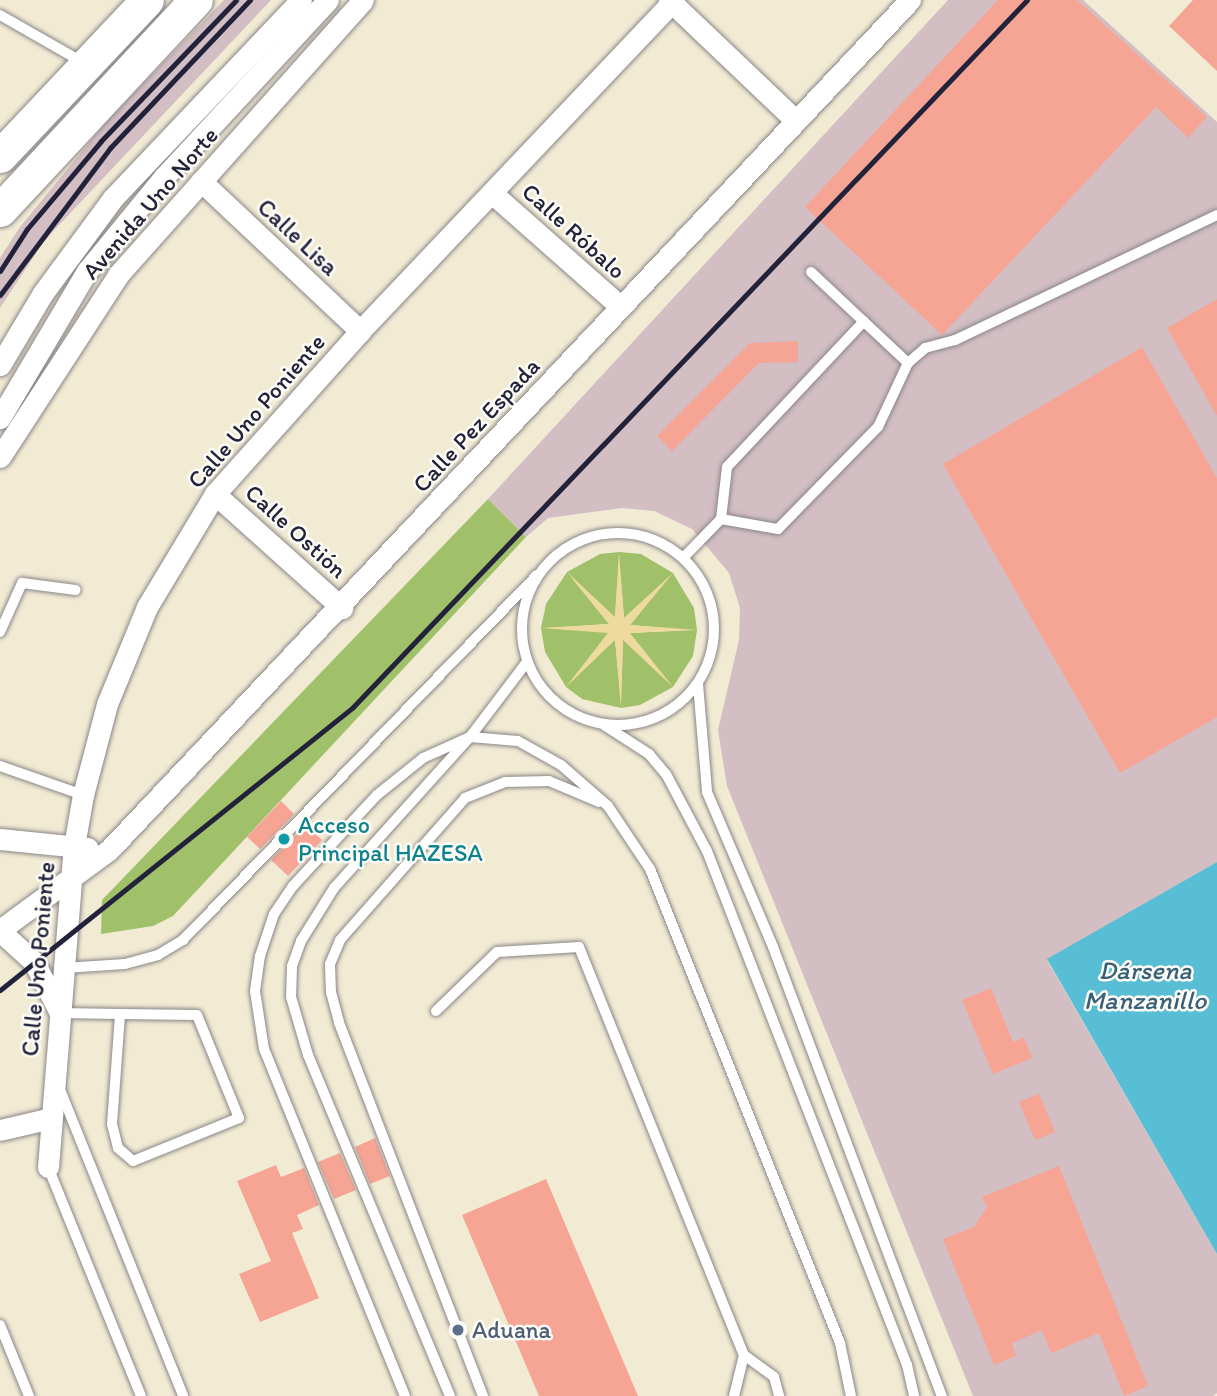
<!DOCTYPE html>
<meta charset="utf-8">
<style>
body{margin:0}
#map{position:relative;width:1217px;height:1396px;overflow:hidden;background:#f2ebd4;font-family:Itim,sans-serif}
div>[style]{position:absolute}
.industrial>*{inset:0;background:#d2bec3}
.green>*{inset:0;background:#a0c16a}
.sand>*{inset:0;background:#eeda9e}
.water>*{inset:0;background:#58bed6}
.building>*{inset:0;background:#f6a595}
.roads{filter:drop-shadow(0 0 2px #8a8688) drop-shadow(0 0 2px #8a8688)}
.service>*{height:10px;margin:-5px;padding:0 5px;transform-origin:5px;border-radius:5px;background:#fff}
.service>.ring{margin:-5px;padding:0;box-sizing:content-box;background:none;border:10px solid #fff;border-radius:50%}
.minor>*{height:21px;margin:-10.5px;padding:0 10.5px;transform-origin:10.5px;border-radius:10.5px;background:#fff}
.primary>*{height:33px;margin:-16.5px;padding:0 16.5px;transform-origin:16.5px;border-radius:16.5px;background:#fff}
.rail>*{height:5px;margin:-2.5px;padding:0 2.5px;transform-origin:2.5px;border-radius:2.5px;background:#22223b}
.dots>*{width:19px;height:19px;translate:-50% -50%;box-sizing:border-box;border:4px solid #fdfcf7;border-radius:50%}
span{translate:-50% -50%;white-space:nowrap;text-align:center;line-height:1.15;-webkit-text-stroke:5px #fdfcf7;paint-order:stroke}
.street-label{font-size:24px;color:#22223b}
.culture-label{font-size:24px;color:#0d838f}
.left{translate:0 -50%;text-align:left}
.service-label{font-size:24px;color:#4e5e75}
.water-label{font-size:26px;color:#386079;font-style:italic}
</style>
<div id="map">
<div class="industrial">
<i style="clip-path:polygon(224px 0,271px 0,44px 241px,0 308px,0 258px,20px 227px,106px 122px)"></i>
<i style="clip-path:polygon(948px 0,1083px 0,1217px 122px,1217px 862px,1047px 960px,1217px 1254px,1217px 1393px,1213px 1396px,973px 1396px,727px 786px,718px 730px,739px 640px,740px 608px,729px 573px,692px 529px,654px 511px,622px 508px,548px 518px,526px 537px,488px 499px)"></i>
</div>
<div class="green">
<i style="clip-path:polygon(488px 499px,526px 537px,173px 916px,153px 926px,101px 934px,102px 900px)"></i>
<i style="clip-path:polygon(evenodd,619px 552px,641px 554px,673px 573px,694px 608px,697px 630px,693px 656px,673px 687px,640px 705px,621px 708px,582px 699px,566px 687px,545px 652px,541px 628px,546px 604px,567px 572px,600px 554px,619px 552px,619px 560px,624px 618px,667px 579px,630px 625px,689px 630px,629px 633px,667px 681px,623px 639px,621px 700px,615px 639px,571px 681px,609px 632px,549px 628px,609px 624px,572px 578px,615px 618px,619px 560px)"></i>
</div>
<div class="sand">
<i style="clip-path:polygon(619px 552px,624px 618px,673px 573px,630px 625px,697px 630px,630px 633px,673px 687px,623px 640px,621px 708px,615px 640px,566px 687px,608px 633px,541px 628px,609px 624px,567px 572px,615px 617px)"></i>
</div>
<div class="water">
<i style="clip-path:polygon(1217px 862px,1217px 1254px,1047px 959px)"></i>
</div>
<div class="building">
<i style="clip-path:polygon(998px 0,1077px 0,1207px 117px,1188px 138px,1156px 107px,942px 335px,805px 207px)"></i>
<i style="clip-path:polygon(1193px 0,1217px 0,1217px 71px,1169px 26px)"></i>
<i style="clip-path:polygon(1217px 299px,1217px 416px,1167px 328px)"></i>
<i style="clip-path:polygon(798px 341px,798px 362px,759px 363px,672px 451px,657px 436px,750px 343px)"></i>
<i style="clip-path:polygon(1142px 347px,1217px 478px,1217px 717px,1120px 773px,943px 464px)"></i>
<i style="clip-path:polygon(281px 801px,294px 814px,260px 849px,247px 837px)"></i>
<i style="clip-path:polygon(306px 825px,322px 840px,288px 876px,271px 860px)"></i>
<i style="clip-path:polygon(991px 988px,1013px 1042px,1024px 1037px,1032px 1058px,993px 1074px,962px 1000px)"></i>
<i style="clip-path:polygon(1039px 1094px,1055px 1132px,1035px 1140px,1019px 1102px)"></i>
<i style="clip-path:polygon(375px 1138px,390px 1176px,370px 1184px,355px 1147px)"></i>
<i style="clip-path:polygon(340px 1153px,356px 1190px,334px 1199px,318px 1162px)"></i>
<i style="clip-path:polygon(276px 1165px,281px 1177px,304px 1168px,319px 1205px,297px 1215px,303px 1229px,292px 1233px,319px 1298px,260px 1322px,239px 1274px,271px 1261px,237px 1181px)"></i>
<i style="clip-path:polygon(1059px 1166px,1148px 1386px,1124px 1396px,1099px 1333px,1051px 1353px,1042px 1330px,1012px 1343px,1016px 1356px,994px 1365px,943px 1239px,974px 1227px,987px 1207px,982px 1197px)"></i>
<i style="clip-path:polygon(546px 1179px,638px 1396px,539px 1396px,462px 1215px)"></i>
</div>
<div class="roads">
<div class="service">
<i style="left:0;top:15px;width:97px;rotate:29.7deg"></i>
<i style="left:811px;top:272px;width:133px;rotate:43.2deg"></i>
<i style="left:721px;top:519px;width:52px;rotate:-83.4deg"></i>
<i style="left:727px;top:467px;width:200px;rotate:-46.8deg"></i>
<i class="ring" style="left:522px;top:533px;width:182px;height:182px"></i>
<i style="left:683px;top:558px;width:54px;rotate:-45.7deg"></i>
<i style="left:721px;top:519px;width:58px;rotate:10deg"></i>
<i style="left:778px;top:529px;width:143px;rotate:-45.6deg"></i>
<i style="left:878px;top:427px;width:71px;rotate:-64.9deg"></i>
<i style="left:908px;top:363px;width:23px;rotate:-41deg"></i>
<i style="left:925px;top:348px;width:31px;rotate:-15deg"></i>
<i style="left:955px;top:340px;width:290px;rotate:-25.5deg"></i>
<i style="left:0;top:632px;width:54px;rotate:-65.8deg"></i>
<i style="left:22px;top:583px;width:54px;rotate:7.4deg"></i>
<i style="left:698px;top:684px;width:108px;rotate:85.2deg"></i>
<i style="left:707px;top:792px;width:168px;rotate:66.9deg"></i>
<i style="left:773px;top:947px;width:480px;rotate:69.4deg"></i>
<i style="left:604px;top:725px;width:54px;rotate:32.8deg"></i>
<i style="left:649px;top:754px;width:26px;rotate:50deg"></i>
<i style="left:666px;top:774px;width:87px;rotate:62deg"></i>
<i style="left:707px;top:851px;width:552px;rotate:68.74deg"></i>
<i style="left:907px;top:1365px;width:32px;rotate:77deg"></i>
<i style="left:0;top:766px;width:88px;rotate:19.3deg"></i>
<i style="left:64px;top:968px;width:61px;rotate:-3.8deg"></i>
<i style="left:125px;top:964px;width:34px;rotate:-15deg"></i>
<i style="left:158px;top:955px;width:29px;rotate:-31deg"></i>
<i style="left:183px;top:940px;width:508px;rotate:-45.88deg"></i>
<i style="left:436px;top:1011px;width:85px;rotate:-44deg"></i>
<i style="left:497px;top:952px;width:82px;rotate:-3.5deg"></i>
<i style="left:579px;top:947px;width:440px;rotate:68deg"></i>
<i style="left:744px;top:1355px;width:37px;rotate:36deg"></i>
<i style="left:774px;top:1377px;width:20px;rotate:75deg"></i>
<i style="left:60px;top:1013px;width:60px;rotate:1deg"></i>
<i style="left:120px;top:1014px;width:77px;rotate:0.7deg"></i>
<i style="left:197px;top:1015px;width:111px;rotate:67.8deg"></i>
<i style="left:239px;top:1118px;width:114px;rotate:157.9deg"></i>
<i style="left:133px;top:1161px;width:20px;rotate:-139deg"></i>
<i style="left:118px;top:1148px;width:25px;rotate:-104deg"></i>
<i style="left:112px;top:1124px;width:110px;rotate:-85.8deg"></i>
<i style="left:59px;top:1087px;width:333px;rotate:68.1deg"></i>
<i style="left:48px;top:1167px;width:247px;rotate:67.9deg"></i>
<i style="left:0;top:1325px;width:77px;rotate:67.8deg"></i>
<i style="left:405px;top:1396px;width:375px;rotate:-112.1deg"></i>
<i style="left:264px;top:1049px;width:59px;rotate:-98.8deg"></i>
<i style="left:255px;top:991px;width:35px;rotate:-82deg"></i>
<i style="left:260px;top:956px;width:44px;rotate:-71.6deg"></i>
<i style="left:274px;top:914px;width:34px;rotate:-56deg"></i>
<i style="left:293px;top:886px;width:124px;rotate:-47.3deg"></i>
<i style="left:377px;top:795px;width:59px;rotate:-38.8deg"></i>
<i style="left:423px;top:758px;width:51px;rotate:-24.1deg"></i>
<i style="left:470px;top:737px;width:48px;rotate:4.8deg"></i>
<i style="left:518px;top:741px;width:49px;rotate:29.2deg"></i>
<i style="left:561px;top:765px;width:62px;rotate:41.1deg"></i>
<i style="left:608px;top:806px;width:76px;rotate:56.3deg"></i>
<i style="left:650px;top:869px;width:511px;rotate:68.16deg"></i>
<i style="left:840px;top:1343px;width:54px;rotate:78.3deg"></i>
<i style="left:450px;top:1396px;width:369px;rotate:-112.6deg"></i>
<i style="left:308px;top:1055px;width:60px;rotate:-106.3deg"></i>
<i style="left:291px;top:997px;width:31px;rotate:-88deg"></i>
<i style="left:292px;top:966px;width:27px;rotate:-70deg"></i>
<i style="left:301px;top:941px;width:62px;rotate:-58.1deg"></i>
<i style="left:334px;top:888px;width:203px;rotate:-48deg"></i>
<i style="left:470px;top:737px;width:94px;rotate:-52.8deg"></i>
<i style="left:483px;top:1396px;width:401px;rotate:-111.1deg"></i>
<i style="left:339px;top:1022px;width:30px;rotate:-105deg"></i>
<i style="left:331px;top:993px;width:29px;rotate:-92deg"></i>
<i style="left:330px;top:964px;width:26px;rotate:-67deg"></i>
<i style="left:340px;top:940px;width:189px;rotate:-48.6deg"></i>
<i style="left:465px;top:798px;width:43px;rotate:-21.8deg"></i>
<i style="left:505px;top:782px;width:44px;rotate:-1.3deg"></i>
<i style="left:549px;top:781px;width:54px;rotate:22.8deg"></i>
<i style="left:734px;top:1396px;width:42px;rotate:-76.3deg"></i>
</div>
<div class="minor">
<i style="left:669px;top:0;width:175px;rotate:43.6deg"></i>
<i style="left:201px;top:181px;width:219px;rotate:43.3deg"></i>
<i style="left:492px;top:193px;width:172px;rotate:41.5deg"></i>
<i style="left:0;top:365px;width:84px;rotate:-59.2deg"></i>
<i style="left:43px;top:293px;width:118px;rotate:-53.6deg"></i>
<i style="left:113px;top:198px;width:273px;rotate:-46.5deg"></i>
<i style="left:0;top:418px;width:171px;rotate:-59.4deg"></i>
<i style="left:87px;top:271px;width:122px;rotate:-50.7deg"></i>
<i style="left:164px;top:177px;width:241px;rotate:-47.2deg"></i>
<i style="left:0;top:457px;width:217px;rotate:-57deg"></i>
<i style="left:118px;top:275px;width:368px;rotate:-48.3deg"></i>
<i style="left:215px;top:494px;width:171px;rotate:41.9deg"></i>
<i style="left:0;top:839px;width:88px;rotate:5.8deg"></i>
<i style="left:0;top:930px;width:135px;rotate:-36.3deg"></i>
<i style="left:109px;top:850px;width:1168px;rotate:-46.7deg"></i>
<i style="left:0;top:931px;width:46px;rotate:42.4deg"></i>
<i style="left:34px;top:962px;width:57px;rotate:63deg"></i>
<i style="left:0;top:1130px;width:52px;rotate:-13.2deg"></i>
<i style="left:48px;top:1167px;width:322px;rotate:-85.4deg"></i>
<i style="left:74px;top:846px;width:52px;rotate:-80deg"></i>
<i style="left:83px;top:795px;width:94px;rotate:-75.2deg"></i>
<i style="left:107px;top:704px;width:105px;rotate:-67.6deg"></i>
<i style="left:147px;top:607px;width:132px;rotate:-59deg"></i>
<i style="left:215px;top:494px;width:218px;rotate:-48.3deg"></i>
<i style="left:360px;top:331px;width:456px;rotate:-46.5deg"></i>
</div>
<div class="primary">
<i style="left:0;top:156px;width:214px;rotate:-46.7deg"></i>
<i style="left:0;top:210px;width:287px;rotate:-47deg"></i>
</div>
</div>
<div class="rail">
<i style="left:0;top:271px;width:50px;rotate:-57.3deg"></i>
<i style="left:27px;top:229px;width:115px;rotate:-49.9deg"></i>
<i style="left:101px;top:141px;width:195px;rotate:-46.2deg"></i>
<i style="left:0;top:295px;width:184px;rotate:-53.2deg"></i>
<i style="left:110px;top:148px;width:204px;rotate:-46.6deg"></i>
<i style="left:0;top:990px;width:452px;rotate:-38.7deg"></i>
<i style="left:353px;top:707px;width:977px;rotate:-46.37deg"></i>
</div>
<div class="dots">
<i style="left:284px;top:839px;background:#0f9aa8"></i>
<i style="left:458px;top:1330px;background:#5c6f8a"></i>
</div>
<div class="street-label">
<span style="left:150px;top:203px;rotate:-49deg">Avenida Uno Norte</span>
<span style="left:574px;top:231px;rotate:42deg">Calle Róbalo</span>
<span style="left:298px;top:237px;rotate:43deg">Calle Lisa</span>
<span style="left:256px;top:411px;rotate:-49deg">Calle Uno Poniente</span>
<span style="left:476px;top:425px;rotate:-47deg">Calle Pez Espada</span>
<span style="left:296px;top:531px;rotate:42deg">Calle Ostión</span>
<span style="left:38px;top:959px;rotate:-85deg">Calle Uno Poniente</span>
</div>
<div class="culture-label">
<span class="left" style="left:298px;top:839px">Acceso<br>Principal HAZESA</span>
</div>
<div class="service-label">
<span class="left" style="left:472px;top:1330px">Aduana</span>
</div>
<div class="water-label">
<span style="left:1145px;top:986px">Dársena<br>Manzanillo</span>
</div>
</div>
